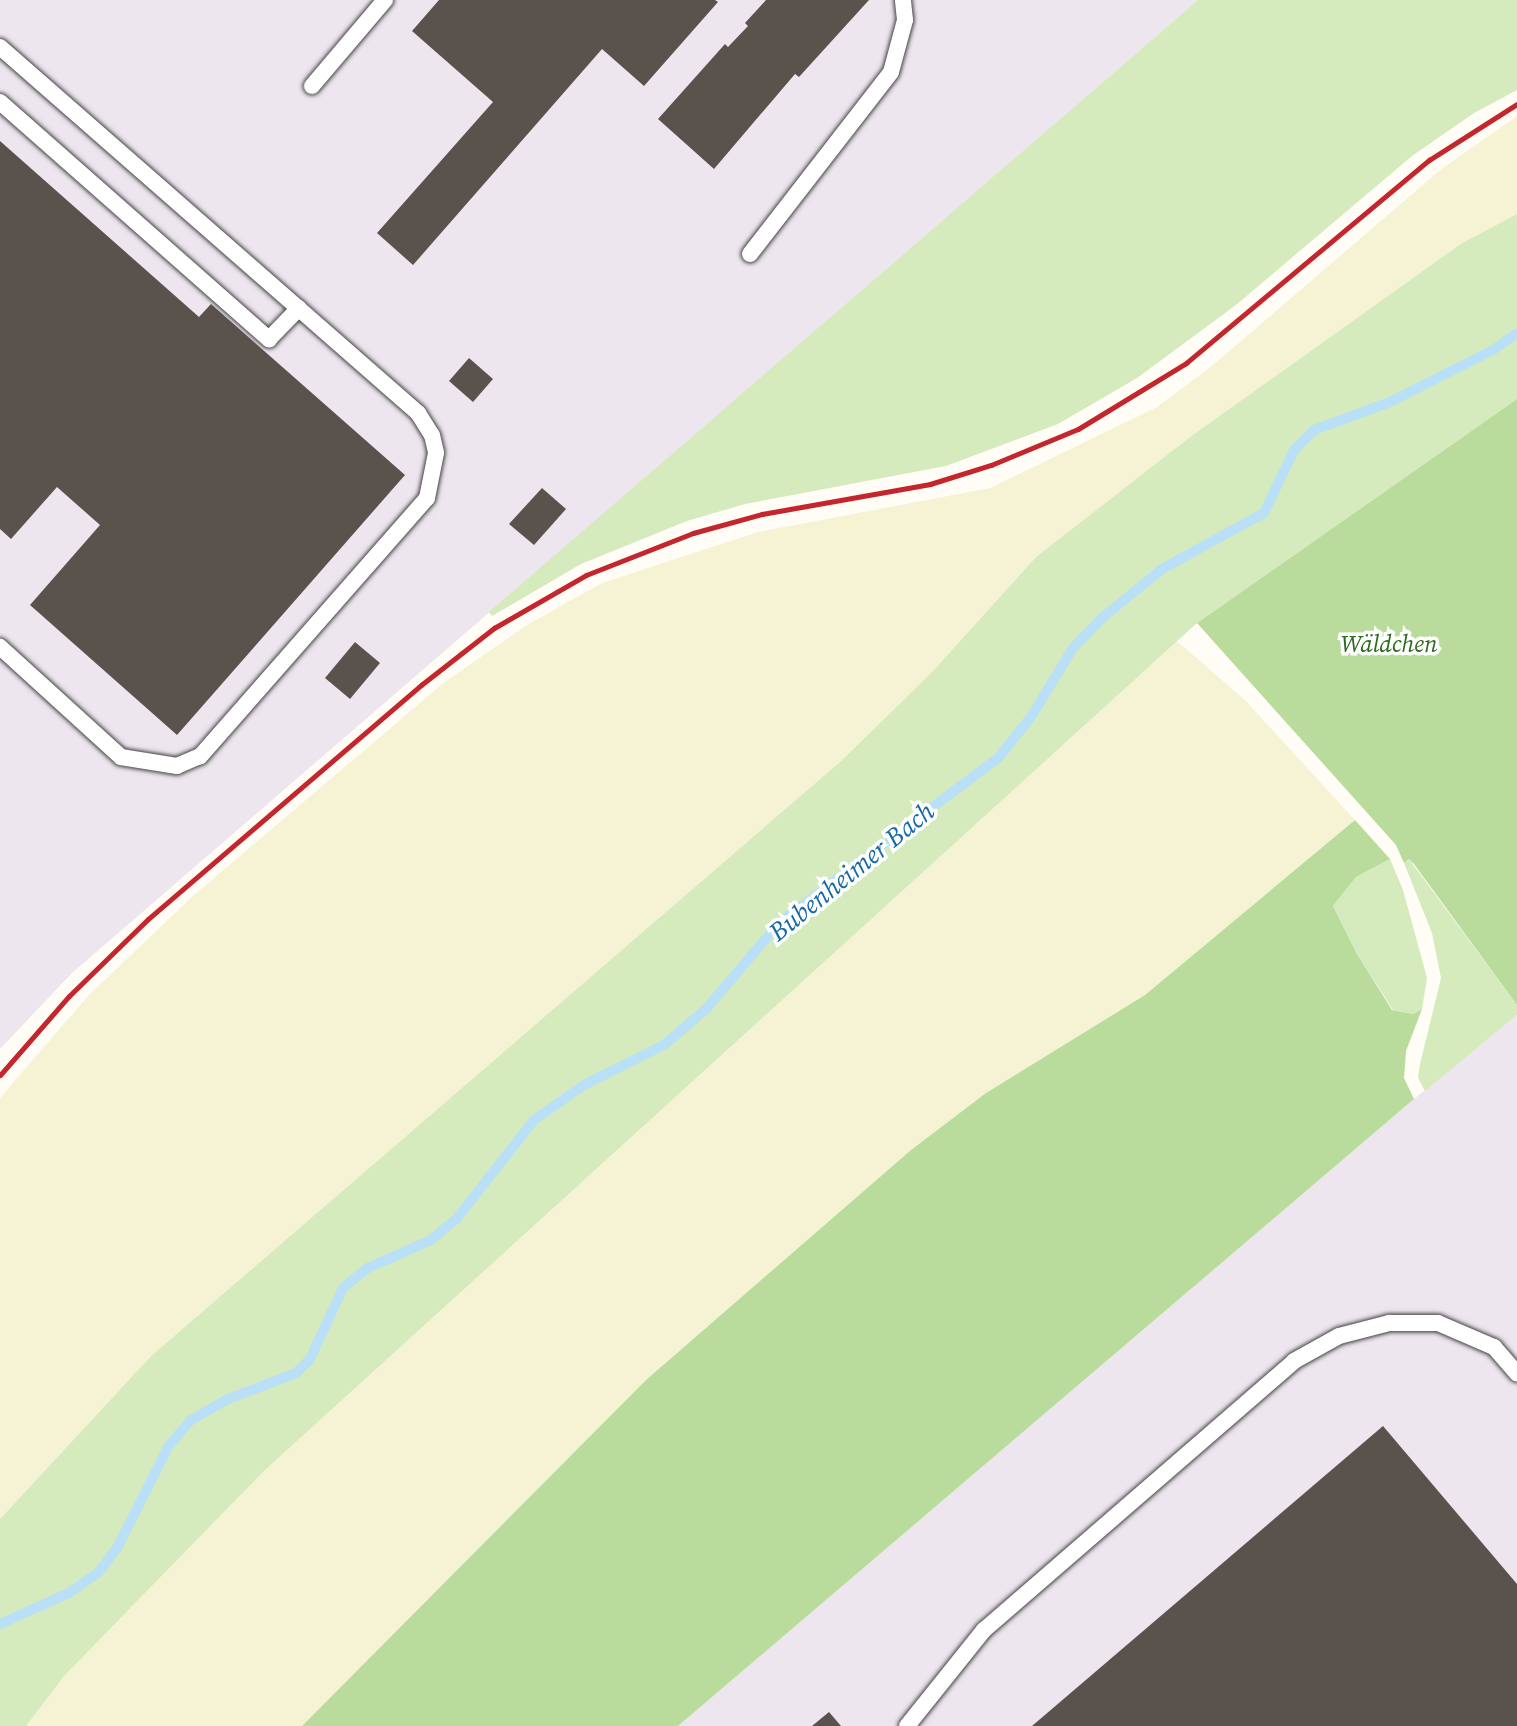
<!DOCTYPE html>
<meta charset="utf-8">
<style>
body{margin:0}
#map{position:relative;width:1517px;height:1726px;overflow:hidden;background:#fffdf5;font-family:"Source Serif 4",serif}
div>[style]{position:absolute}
.industrial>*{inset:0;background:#eee6ef}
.farmland>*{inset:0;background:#f6f3d4}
.green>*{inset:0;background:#d5ebbd}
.forest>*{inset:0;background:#b9dc9c}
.stream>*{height:10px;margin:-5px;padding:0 5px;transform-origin:5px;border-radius:5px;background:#b9e0f7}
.building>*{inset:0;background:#5a524d}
.roads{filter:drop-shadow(0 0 2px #444) drop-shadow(0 0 2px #444)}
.service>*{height:16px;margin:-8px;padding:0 8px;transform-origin:8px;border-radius:8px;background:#fff}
.rail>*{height:5px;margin:-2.5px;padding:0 2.5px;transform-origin:2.5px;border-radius:2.5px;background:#c4262e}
span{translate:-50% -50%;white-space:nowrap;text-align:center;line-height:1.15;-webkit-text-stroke:7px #fff;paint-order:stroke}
.park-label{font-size:24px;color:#2f6b1f;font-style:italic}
.water-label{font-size:26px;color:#1768a6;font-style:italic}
</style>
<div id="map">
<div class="industrial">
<i style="clip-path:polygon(0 0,1198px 0,72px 973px,0 1049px)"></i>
<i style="clip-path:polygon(1517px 1015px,1517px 1726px,678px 1726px,1414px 1099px)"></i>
</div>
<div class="farmland">
<i style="clip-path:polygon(1517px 116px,1517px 214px,1462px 243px,1190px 437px,1036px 557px,932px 672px,841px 761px,151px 1356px,0 1519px,0 1098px,88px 996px,194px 895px,446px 681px,527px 625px,602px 583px,758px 532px,990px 488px,1157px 407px,1212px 366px,1440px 170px)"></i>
<i style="clip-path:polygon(1177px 641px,1246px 701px,1355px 820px,1145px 995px,986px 1093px,911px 1150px,646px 1380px,302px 1726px,26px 1726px,65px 1675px,264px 1471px)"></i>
</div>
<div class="green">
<i style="clip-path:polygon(1198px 0,1517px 0,1517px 90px,1474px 113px,1412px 156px,1236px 305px,1137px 378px,1058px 424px,946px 466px,745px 504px,687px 521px,581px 564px,492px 616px,489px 612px)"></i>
<i style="clip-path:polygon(1517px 214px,1517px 399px,1197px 623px,264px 1471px,65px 1675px,26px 1726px,0 1726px,0 1519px,151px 1356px,841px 761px,932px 672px,1036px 557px,1190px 437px,1462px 243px)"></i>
<i style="clip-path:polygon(1390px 859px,1403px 890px,1427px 978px,1422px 1009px,1413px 1014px,1393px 1010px,1357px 954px,1333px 906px,1356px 877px)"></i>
<i style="clip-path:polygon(1409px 859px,1517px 1005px,1517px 1015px,1425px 1091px,1418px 1078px,1420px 1064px,1441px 978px,1432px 933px,1404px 863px)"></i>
</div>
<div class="forest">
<i style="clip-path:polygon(1517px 399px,1517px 1005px,1414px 864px,1409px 859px,1404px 863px,1396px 845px,1197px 623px)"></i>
<i style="clip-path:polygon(1355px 820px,1390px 859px,1356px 877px,1333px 906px,1357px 954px,1392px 1010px,1413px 1014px,1422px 1009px,1406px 1051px,1404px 1078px,1414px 1099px,678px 1726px,302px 1726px,646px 1380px,911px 1150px,986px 1093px,1145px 995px)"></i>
</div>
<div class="stream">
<i style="left:0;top:1624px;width:76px;rotate:-24.2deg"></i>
<i style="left:69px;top:1593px;width:35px;rotate:-35deg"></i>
<i style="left:98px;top:1573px;width:31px;rotate:-53deg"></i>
<i style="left:117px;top:1548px;width:113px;rotate:-63.2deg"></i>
<i style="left:168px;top:1447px;width:35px;rotate:-50deg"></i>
<i style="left:191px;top:1420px;width:43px;rotate:-29.6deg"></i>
<i style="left:228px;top:1399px;width:73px;rotate:-20.9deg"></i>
<i style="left:296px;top:1373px;width:20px;rotate:-45deg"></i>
<i style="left:310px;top:1359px;width:78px;rotate:-65.1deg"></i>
<i style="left:343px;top:1288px;width:32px;rotate:-39deg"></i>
<i style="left:368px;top:1268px;width:69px;rotate:-24deg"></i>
<i style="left:431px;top:1240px;width:35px;rotate:-40deg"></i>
<i style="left:458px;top:1217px;width:123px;rotate:-51.9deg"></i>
<i style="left:534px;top:1120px;width:61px;rotate:-35deg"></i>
<i style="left:584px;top:1085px;width:89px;rotate:-26.6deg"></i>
<i style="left:664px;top:1045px;width:57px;rotate:-40.7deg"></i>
<i style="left:707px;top:1008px;width:111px;rotate:-49.7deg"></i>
<i style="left:779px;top:923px;width:276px;rotate:-37deg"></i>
<i style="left:999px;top:757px;width:51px;rotate:-51.3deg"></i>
<i style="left:1031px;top:717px;width:81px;rotate:-58.7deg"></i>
<i style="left:1073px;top:648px;width:42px;rotate:-46deg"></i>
<i style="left:1102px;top:618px;width:77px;rotate:-39.2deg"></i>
<i style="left:1162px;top:569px;width:116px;rotate:-28.8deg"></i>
<i style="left:1264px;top:513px;width:70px;rotate:-64.5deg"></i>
<i style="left:1294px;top:450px;width:28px;rotate:-45deg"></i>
<i style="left:1314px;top:430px;width:81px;rotate:-20.2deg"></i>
<i style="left:1390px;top:402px;width:115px;rotate:-26.8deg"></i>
<i style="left:1493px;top:350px;width:29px;rotate:-35deg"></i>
</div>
<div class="building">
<i style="clip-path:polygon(439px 0,715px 0,718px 2px,644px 86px,602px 49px,413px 265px,377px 233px,493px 102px,412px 31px)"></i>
<i style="clip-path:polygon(766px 0,869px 0,799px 77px,795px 74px,714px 169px,658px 119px,725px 44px,728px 47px,748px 26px,745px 23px)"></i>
<i style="clip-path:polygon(0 141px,199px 317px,211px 304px,405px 475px,177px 735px,30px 605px,100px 525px,57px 487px,11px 539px,0 529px)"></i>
<i style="clip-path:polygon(469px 358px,493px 379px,473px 402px,449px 381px)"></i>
<i style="clip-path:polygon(542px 488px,566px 509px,534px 545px,509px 524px)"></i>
<i style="clip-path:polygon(355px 642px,380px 663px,350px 699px,325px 678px)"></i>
<i style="clip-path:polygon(1383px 1426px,1517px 1584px,1517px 1726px,1032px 1726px)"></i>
<i style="clip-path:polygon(829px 1712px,841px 1726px,812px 1726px)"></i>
</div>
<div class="roads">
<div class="service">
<i style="left:0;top:47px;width:556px;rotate:41.21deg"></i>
<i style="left:418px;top:413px;width:26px;rotate:58deg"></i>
<i style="left:432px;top:435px;width:18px;rotate:77deg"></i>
<i style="left:436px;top:453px;width:46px;rotate:101.3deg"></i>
<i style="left:427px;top:498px;width:344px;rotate:131.3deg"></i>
<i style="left:200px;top:756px;width:25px;rotate:157deg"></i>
<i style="left:177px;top:766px;width:57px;rotate:-170.9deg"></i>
<i style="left:121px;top:757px;width:164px;rotate:-137.7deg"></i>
<i style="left:312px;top:86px;width:113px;rotate:-49.7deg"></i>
<i style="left:0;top:102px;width:359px;rotate:41.4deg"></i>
<i style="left:269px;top:339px;width:43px;rotate:-45.9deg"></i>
<i style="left:750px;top:254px;width:230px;rotate:-52.2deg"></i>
<i style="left:891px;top:72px;width:54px;rotate:-74.9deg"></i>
<i style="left:905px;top:20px;width:20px;rotate:-96deg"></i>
<i style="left:907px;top:1726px;width:123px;rotate:-51.3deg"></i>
<i style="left:984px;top:1630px;width:410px;rotate:-40.9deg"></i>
<i style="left:1294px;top:1361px;width:51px;rotate:-29.1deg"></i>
<i style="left:1339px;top:1336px;width:52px;rotate:-14.6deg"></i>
<i style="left:1389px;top:1323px;width:49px"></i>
<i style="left:1438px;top:1323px;width:61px;rotate:23.2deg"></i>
<i style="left:1494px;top:1347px;width:35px;rotate:49deg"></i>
</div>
</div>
<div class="rail">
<i style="left:0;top:1075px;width:105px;rotate:-48.9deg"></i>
<i style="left:69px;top:996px;width:110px;rotate:-44.3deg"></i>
<i style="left:148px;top:919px;width:360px;rotate:-40.6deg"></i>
<i style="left:421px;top:685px;width:93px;rotate:-38deg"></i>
<i style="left:494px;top:628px;width:106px;rotate:-29.9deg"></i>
<i style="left:586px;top:575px;width:115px;rotate:-21.4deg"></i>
<i style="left:693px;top:533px;width:72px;rotate:-15.4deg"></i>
<i style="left:762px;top:514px;width:171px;rotate:-10.1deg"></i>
<i style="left:930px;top:484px;width:64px;rotate:-17.3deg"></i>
<i style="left:991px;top:465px;width:94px;rotate:-22.5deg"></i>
<i style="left:1078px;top:429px;width:127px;rotate:-31.4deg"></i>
<i style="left:1186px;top:363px;width:317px;rotate:-39.9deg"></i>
<i style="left:1429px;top:160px;width:104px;rotate:-32.5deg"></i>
</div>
<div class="park-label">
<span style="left:1389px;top:644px">Wäldchen</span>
</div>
<div class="water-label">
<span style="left:852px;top:872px;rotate:-39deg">Bubenheimer Bach</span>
</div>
</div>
